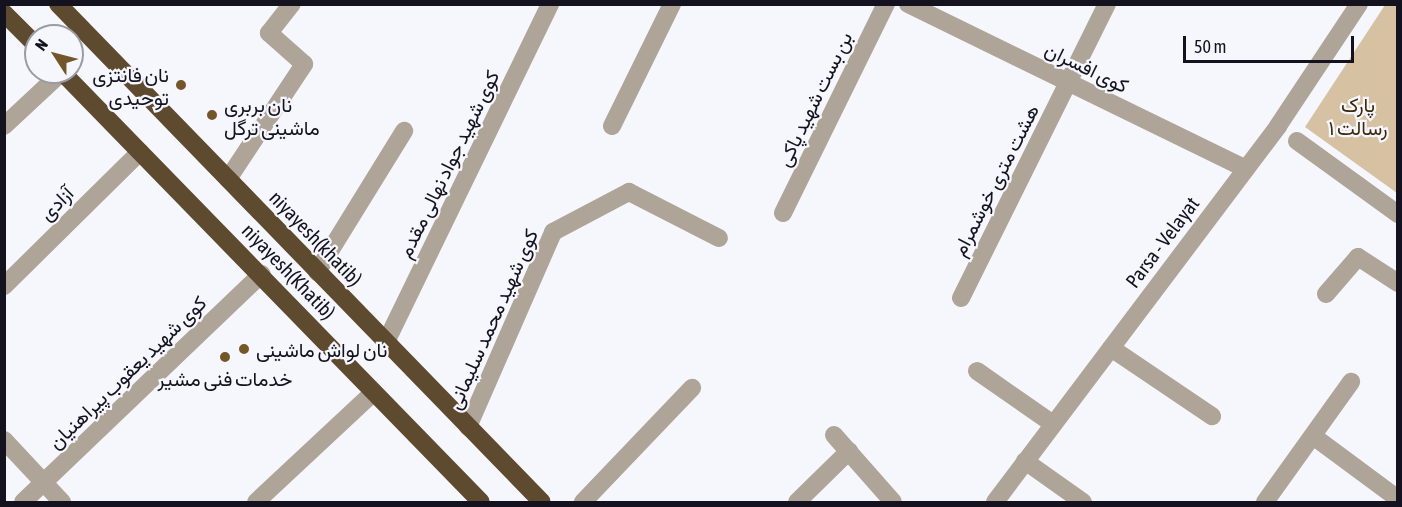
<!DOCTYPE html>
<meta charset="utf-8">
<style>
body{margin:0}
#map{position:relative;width:1402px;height:507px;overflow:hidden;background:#f6f6fd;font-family:"Asap Condensed",Vazirmatn,sans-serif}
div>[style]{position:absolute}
.green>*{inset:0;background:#d6c1a2}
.minor>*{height:18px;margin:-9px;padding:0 9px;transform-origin:9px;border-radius:9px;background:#aea598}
.highway>*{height:18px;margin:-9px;padding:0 9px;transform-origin:9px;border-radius:9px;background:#5d4a2f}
.dots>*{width:16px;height:16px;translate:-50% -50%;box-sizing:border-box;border:3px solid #f6f6fd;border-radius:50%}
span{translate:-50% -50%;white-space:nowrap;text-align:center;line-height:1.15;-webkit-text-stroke:4.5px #f6f6fd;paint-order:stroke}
.street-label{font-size:20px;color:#13121e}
.poi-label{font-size:20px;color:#13121e}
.right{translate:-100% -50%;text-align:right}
.left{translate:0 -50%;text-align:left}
.park-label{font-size:20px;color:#3b2806}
.frame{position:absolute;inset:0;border:6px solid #13121e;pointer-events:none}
.north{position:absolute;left:24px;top:24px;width:60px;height:60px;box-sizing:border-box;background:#f6f6fd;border:2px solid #9b9ba4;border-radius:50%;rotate:306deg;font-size:16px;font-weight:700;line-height:24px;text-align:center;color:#13121e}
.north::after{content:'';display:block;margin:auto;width:21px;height:27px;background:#735629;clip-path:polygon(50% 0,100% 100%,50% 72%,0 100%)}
.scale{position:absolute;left:1183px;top:36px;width:171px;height:27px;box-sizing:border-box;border:3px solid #13121e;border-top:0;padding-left:8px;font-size:18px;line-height:21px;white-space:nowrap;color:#13121e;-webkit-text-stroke:4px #f6f6fd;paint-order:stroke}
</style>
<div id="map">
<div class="green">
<i style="clip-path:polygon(1385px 5px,1397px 5px,1397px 193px,1305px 127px)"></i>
</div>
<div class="minor">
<i style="left:908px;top:4px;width:376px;rotate:26deg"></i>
<i style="left:4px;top:126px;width:79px;rotate:-43deg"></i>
<i style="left:612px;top:126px;width:136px;rotate:-63.8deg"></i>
<i style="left:1297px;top:141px;width:125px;rotate:35.9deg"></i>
<i style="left:228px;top:179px;width:138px;rotate:-56.5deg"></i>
<i style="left:304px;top:64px;width:47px;rotate:-138.5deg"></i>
<i style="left:269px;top:33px;width:37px;rotate:-52deg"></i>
<i style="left:783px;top:213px;width:233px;rotate:-63.8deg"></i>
<i style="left:317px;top:272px;width:166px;rotate:-58.3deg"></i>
<i style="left:4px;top:286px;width:191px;rotate:-44.6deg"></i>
<i style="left:1326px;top:294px;width:49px;rotate:-49.1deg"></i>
<i style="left:1358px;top:257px;width:48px;rotate:33deg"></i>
<i style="left:961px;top:298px;width:328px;rotate:-63.6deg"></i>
<i style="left:386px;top:342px;width:376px;rotate:-64.1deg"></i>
<i style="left:1111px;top:348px;width:122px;rotate:34deg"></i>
<i style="left:977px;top:371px;width:93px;rotate:34.9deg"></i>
<i style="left:468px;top:427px;width:213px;rotate:-66.4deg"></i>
<i style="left:553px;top:232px;width:86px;rotate:-27.8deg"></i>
<i style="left:629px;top:192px;width:101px;rotate:27.1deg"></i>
<i style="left:834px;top:435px;width:89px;rotate:48.6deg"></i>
<i style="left:1313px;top:436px;width:106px;rotate:36.5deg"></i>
<i style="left:4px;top:440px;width:85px;rotate:46.9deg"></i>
<i style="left:1025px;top:461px;width:71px;rotate:35.3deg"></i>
<i style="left:23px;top:502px;width:330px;rotate:-43.7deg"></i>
<i style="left:256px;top:502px;width:161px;rotate:-43deg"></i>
<i style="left:583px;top:502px;width:158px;rotate:-46.3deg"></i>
<i style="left:797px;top:502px;width:73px;rotate:-44.4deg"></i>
<i style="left:995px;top:502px;width:471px;rotate:-53deg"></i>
<i style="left:1278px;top:126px;width:146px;rotate:-56.4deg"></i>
<i style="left:1265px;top:502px;width:148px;rotate:-54.4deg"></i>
</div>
<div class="highway">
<i style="left:58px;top:4px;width:694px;rotate:45.82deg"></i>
<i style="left:4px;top:13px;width:45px;rotate:45deg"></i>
<i style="left:62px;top:72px;width:600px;rotate:45.74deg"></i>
</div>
<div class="dots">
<i style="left:181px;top:85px;background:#735629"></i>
<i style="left:212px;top:115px;background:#735629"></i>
<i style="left:244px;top:349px;background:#735629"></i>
<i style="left:225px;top:357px;background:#735629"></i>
</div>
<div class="street-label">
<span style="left:1087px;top:67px;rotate:26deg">کوی افسران</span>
<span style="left:814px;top:99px;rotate:-64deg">بن بست شهید پاکى</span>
<span style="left:448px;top:164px;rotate:-64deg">کوی شهید جواد نهالی مقدم</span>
<span style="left:995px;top:180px;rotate:-63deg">هشت متری خوشمرام</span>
<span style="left:56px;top:203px;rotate:-45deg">آزادی</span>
<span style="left:316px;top:238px;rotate:46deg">niyayesh(khatib)</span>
<span style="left:1162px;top:242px;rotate:-53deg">Parsa - Velayat</span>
<span style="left:289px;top:271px;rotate:46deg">niyayesh(Khatib)</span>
<span style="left:492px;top:319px;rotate:-66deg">کوی شهید محمد سلیمانی</span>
<span style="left:127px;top:372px;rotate:-44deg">کوی شهید یعقوب پیراهنیان</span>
</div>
<div class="poi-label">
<span class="right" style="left:169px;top:86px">نان فانتزی<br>توحیدی</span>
<span class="left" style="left:224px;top:116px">نان بربری<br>ماشینی ترگل</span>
<span class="left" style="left:256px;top:349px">نان لواش ماشینی</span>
<span style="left:225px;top:378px">خدمات فنی مشیر</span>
</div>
<div class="park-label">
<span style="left:1358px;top:116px">پارک<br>رسالت ۱</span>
</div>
<div class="frame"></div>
<div class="north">N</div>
<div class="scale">50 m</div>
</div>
